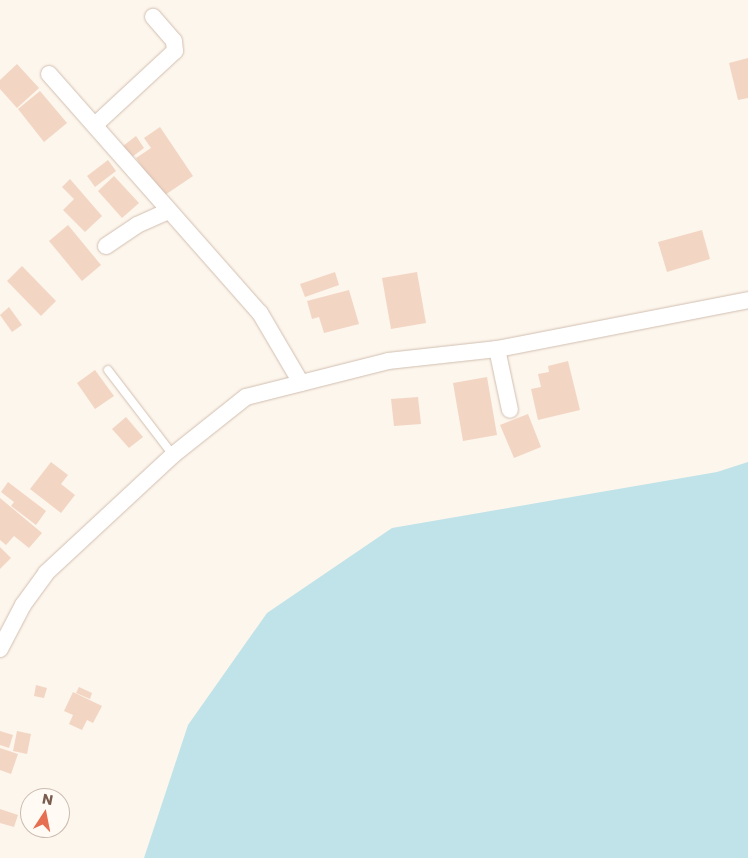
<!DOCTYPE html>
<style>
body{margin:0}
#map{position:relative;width:748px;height:858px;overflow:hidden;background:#fdf6ec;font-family:Poppins,sans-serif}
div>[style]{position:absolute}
.water>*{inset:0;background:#bfe3e8}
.building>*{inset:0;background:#f3d5c3}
.roads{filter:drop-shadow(0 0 1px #d1beb0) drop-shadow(0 0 1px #d1beb0)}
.lane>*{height:8px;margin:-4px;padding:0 4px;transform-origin:4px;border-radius:4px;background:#fff}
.street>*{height:16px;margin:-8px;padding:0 8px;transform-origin:8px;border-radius:8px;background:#fff}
span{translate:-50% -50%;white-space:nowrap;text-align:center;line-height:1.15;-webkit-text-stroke:5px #fffaf3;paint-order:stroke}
.north{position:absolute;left:20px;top:788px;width:50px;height:50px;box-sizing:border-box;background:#fffaf3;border:1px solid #cabbb1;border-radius:50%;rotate:11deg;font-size:14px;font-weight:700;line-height:20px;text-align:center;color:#7a5c4d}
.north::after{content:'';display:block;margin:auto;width:18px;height:22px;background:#e76f51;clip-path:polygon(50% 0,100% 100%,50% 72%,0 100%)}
</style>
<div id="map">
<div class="water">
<i style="clip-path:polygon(748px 462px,748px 858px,144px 858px,188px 725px,267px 613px,392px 528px,717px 472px)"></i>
</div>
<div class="building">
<i style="clip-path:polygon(748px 58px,748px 98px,738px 100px,729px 63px)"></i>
<i style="clip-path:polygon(17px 64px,39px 88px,17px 108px,0 89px,0 80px)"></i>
<i style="clip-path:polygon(40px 91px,67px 123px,44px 142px,18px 109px)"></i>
<i style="clip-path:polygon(160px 127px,193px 176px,162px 197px,136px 158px,151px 148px,144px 138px)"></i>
<i style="clip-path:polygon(136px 136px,144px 148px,132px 157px,123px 146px)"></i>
<i style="clip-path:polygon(108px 160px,116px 171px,95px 187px,87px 176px)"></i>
<i style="clip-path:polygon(114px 176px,139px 203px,122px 218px,98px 191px)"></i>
<i style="clip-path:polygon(70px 179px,102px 216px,85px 232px,63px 210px,74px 199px,62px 187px)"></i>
<i style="clip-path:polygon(68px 225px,101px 265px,82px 281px,49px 241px)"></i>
<i style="clip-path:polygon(702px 230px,710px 259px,667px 272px,658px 242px)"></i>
<i style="clip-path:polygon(22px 266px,56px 301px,41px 316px,7px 281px)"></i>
<i style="clip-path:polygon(335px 272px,339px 285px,305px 297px,300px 284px)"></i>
<i style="clip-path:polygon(417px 272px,426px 323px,391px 329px,382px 278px)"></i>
<i style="clip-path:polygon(349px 290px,359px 324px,324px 333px,319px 317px,312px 319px,307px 301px)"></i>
<i style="clip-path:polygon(9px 307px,22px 325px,12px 332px,0 315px)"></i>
<i style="clip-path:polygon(568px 361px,580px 410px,538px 420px,531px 389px,541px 387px,538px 374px,549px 372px,548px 366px)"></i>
<i style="clip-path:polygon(95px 370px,114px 396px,95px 409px,77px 383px)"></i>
<i style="clip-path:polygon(487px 377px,497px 435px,463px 441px,453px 383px)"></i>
<i style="clip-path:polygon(418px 397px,421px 424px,394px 426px,391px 399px)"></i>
<i style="clip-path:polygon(528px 414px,541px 447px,514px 458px,500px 425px)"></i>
<i style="clip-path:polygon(126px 417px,143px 437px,129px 448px,112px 429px)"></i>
<i style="clip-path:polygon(51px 462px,68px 475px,61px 484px,75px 495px,61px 513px,30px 489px)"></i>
<i style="clip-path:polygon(8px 482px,46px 511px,36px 525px,11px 506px,14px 502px,1px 492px)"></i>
<i style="clip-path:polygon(0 498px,42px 533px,29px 548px,14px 536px,6px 545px,0 540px)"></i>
<i style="clip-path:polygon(0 547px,11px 558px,0 569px)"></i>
<i style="clip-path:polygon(36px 685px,47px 688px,44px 698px,34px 696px)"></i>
<i style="clip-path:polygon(79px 687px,92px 693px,90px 699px,76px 693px)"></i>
<i style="clip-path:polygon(73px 692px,102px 706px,93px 723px,87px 720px,82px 730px,69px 724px,73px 715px,64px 711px)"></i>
<i style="clip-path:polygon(0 731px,13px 735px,9px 748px,0 745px)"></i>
<i style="clip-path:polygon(17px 731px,31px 734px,27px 754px,13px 751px)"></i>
<i style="clip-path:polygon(0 748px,18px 754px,11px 774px,0 770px)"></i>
<i style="clip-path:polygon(0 809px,18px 815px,14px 827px,0 823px)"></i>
<i style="clip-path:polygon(30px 828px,52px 828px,50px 836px)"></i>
</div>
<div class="roads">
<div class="lane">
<i style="left:108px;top:370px;width:107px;rotate:52.6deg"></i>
</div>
<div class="street">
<i style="left:49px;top:74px;width:319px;rotate:48.6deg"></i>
<i style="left:260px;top:313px;width:81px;rotate:59.6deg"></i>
<i style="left:95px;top:125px;width:109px;rotate:-42.8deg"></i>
<i style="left:175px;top:51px;width:10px;rotate:-96deg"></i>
<i style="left:174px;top:41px;width:32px;rotate:-131deg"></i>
<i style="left:106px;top:246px;width:37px;rotate:-34deg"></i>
<i style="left:137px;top:225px;width:34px;rotate:-24deg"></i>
<i style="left:497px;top:349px;width:62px;rotate:78deg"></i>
<i style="left:0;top:649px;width:50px;rotate:-62.4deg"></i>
<i style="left:23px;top:605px;width:39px;rotate:-54deg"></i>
<i style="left:46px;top:573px;width:173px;rotate:-42.9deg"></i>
<i style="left:173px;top:455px;width:93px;rotate:-38.5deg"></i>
<i style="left:246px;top:397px;width:146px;rotate:-14.2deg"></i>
<i style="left:388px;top:361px;width:110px;rotate:-6.3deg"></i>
<i style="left:497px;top:349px;width:256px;rotate:-11deg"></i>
</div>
</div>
<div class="north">N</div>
</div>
